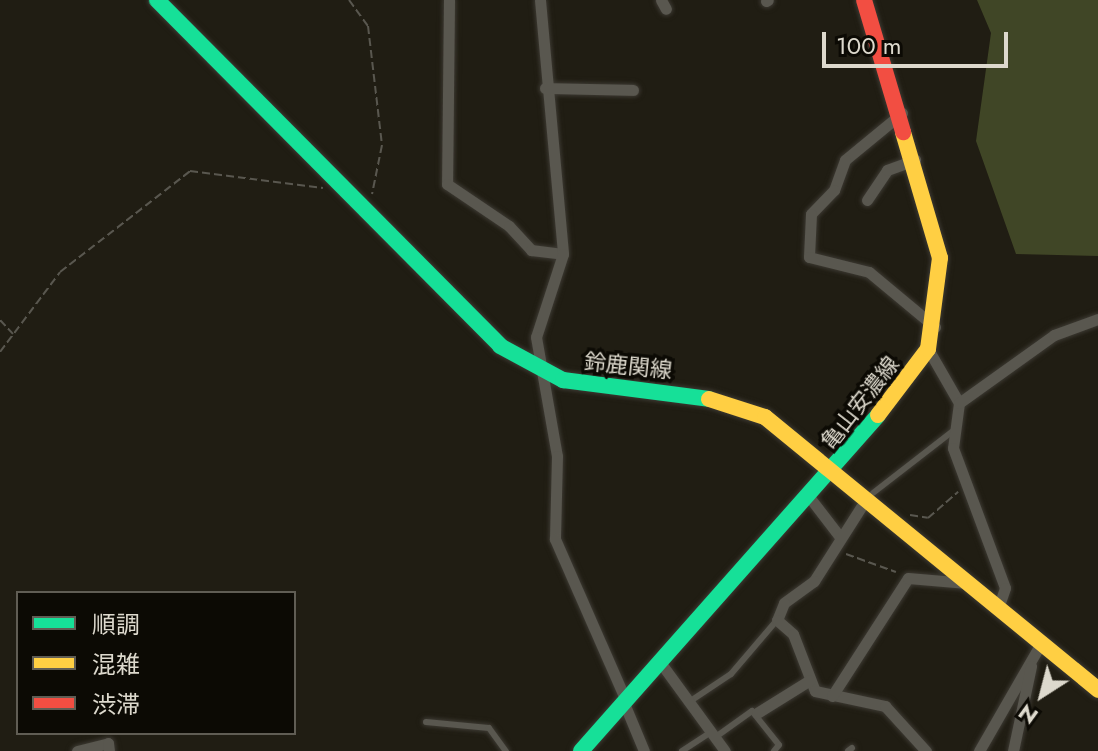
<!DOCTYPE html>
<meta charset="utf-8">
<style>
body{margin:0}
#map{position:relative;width:1098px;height:751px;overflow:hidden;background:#201d13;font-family:Jost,"Noto Sans JP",sans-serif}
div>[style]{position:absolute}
.green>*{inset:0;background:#404626}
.path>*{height:2px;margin-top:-1px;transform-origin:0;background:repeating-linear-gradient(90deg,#59574f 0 8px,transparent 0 12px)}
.roads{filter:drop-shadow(0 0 2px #3c3932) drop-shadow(0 0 2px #3c3932)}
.lane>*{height:6px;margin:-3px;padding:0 3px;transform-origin:3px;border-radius:3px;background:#59574f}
.street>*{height:11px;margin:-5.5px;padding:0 5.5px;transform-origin:5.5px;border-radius:5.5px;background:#59574f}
.fast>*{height:16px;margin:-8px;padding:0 8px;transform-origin:8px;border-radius:8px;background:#16e098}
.slow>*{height:16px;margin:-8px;padding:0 8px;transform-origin:8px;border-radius:8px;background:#ffcf43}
.jam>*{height:16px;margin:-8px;padding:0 8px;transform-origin:8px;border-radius:8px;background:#f24e42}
span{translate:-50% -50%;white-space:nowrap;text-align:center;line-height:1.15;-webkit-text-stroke:7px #0c0a04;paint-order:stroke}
.street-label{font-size:22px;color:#ddd9cd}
.legend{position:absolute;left:16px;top:591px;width:280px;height:144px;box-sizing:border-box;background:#0c0a04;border:2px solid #605d54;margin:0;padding:10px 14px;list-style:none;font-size:24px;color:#ddd9cd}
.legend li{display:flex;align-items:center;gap:16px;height:40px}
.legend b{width:40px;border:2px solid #605d54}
.north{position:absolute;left:1002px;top:655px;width:80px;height:80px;-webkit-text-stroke:6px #0c0a04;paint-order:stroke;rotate:216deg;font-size:22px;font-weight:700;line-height:32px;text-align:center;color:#ddd9cd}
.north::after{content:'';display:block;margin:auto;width:28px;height:36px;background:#ddd9cd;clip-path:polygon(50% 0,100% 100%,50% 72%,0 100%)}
.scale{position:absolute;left:822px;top:32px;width:186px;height:36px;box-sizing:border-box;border:4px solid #ddd9cd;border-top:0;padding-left:10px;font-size:24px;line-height:28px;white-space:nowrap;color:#ddd9cd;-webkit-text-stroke:6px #0c0a04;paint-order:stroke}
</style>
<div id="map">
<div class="green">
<i style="clip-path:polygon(977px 0,1098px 0,1098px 256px,1016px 254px,976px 141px,991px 33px)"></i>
</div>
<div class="path">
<i style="left:349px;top:0;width:32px;rotate:54deg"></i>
<i style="left:368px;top:26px;width:120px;rotate:83.3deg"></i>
<i style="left:382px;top:145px;width:50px;rotate:101.5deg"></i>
<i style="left:0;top:320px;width:19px;rotate:47deg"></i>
<i style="left:0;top:352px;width:100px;rotate:-53.1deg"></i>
<i style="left:60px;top:272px;width:165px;rotate:-37.8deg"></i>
<i style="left:190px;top:171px;width:134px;rotate:7.3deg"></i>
<i style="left:910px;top:515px;width:18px;rotate:9deg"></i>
<i style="left:928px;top:518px;width:40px;rotate:-41deg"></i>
<i style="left:846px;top:554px;width:53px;rotate:19.8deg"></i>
</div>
<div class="roads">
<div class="lane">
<i style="left:873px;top:493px;width:101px;rotate:-37.8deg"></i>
<i style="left:689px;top:702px;width:50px;rotate:-33.7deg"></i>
<i style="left:731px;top:674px;width:71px;rotate:-49.6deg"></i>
<i style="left:426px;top:722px;width:63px;rotate:5.4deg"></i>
<i style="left:489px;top:728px;width:29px;rotate:54deg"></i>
<i style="left:717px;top:736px;width:43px;rotate:-35.5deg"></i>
<i style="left:752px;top:711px;width:43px;rotate:51.5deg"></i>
<i style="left:779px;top:745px;width:8px;rotate:130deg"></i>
<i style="left:682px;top:751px;width:37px;rotate:-33deg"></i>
<i style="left:848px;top:751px;width:5px;rotate:-37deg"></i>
</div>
<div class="street">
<i style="left:449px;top:0;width:184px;rotate:90.6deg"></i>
<i style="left:447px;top:184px;width:75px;rotate:34.1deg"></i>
<i style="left:509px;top:226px;width:33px;rotate:47deg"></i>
<i style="left:531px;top:250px;width:32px;rotate:7deg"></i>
<i style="left:540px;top:0;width:255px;rotate:84.8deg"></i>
<i style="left:563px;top:254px;width:87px;rotate:108deg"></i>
<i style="left:536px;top:337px;width:121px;rotate:80deg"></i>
<i style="left:557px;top:456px;width:83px;rotate:91.4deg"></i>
<i style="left:555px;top:539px;width:177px;rotate:66.3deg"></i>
<i style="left:661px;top:0;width:10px;rotate:61deg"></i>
<i style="left:766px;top:1px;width:2px;rotate:-27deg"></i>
<i style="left:545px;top:88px;width:88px;rotate:1.3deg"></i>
<i style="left:902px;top:113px;width:74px;rotate:140.5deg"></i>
<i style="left:845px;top:160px;width:32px;rotate:110deg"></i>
<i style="left:834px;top:190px;width:33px;rotate:134deg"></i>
<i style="left:811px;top:214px;width:43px;rotate:92.7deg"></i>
<i style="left:809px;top:257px;width:62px;rotate:14deg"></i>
<i style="left:869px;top:272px;width:86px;rotate:39.8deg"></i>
<i style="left:867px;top:200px;width:36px;rotate:-56deg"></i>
<i style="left:887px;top:170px;width:30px;rotate:-20deg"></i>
<i style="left:928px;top:349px;width:62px;rotate:60.1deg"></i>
<i style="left:959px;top:403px;width:45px;rotate:97.6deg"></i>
<i style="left:953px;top:448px;width:149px;rotate:69.6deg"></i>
<i style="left:1005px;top:588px;width:21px;rotate:109deg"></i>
<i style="left:959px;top:403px;width:117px;rotate:-35.6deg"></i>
<i style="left:1054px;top:335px;width:47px;rotate:-20deg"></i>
<i style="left:810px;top:498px;width:49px;rotate:52.4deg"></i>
<i style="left:861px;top:507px;width:88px;rotate:122.4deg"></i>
<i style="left:814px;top:581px;width:37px;rotate:144deg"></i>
<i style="left:784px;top:603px;width:18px;rotate:112deg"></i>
<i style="left:777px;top:620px;width:21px;rotate:41deg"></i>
<i style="left:793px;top:634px;width:61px;rotate:68.9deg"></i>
<i style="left:815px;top:691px;width:72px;rotate:12.1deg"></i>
<i style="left:885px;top:706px;width:61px;rotate:47.7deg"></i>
<i style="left:660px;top:662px;width:110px;rotate:53.9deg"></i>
<i style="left:832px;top:696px;width:140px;rotate:-57.2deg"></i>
<i style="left:908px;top:578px;width:59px;rotate:4.8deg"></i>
<i style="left:624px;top:703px;width:52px;rotate:67.4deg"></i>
<i style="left:757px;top:713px;width:62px;rotate:-31.9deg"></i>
<i style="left:77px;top:751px;width:32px;rotate:-14deg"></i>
<i style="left:108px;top:743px;width:8px;rotate:83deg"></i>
<i style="left:979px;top:751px;width:125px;rotate:-60.1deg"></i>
<i style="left:1013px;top:751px;width:87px;rotate:-78deg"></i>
</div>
<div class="fast">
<i style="left:157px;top:0;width:487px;rotate:45.2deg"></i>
<i style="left:500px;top:346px;width:72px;rotate:28.4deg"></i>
<i style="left:563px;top:380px;width:147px;rotate:7.4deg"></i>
<i style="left:581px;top:751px;width:448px;rotate:-48.5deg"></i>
</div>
<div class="slow">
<i style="left:709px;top:399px;width:59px;rotate:17.8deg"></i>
<i style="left:765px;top:417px;width:431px;rotate:39.3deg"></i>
<i style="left:878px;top:415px;width:83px;rotate:-52.9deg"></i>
<i style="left:928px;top:349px;width:92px;rotate:-82.5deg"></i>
<i style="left:940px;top:258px;width:131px;rotate:-106.4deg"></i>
</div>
<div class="jam">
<i style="left:864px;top:0;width:138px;rotate:73.5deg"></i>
</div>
</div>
<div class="street-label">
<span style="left:628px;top:366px;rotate:6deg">鈴鹿関線</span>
<span style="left:860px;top:403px;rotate:-52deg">亀山安濃線</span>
</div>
<ul class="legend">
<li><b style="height:10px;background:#16e098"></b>順調</li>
<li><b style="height:10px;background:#ffcf43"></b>混雑</li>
<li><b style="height:10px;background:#f24e42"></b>渋滞</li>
</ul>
<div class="north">N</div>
<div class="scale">100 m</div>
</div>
